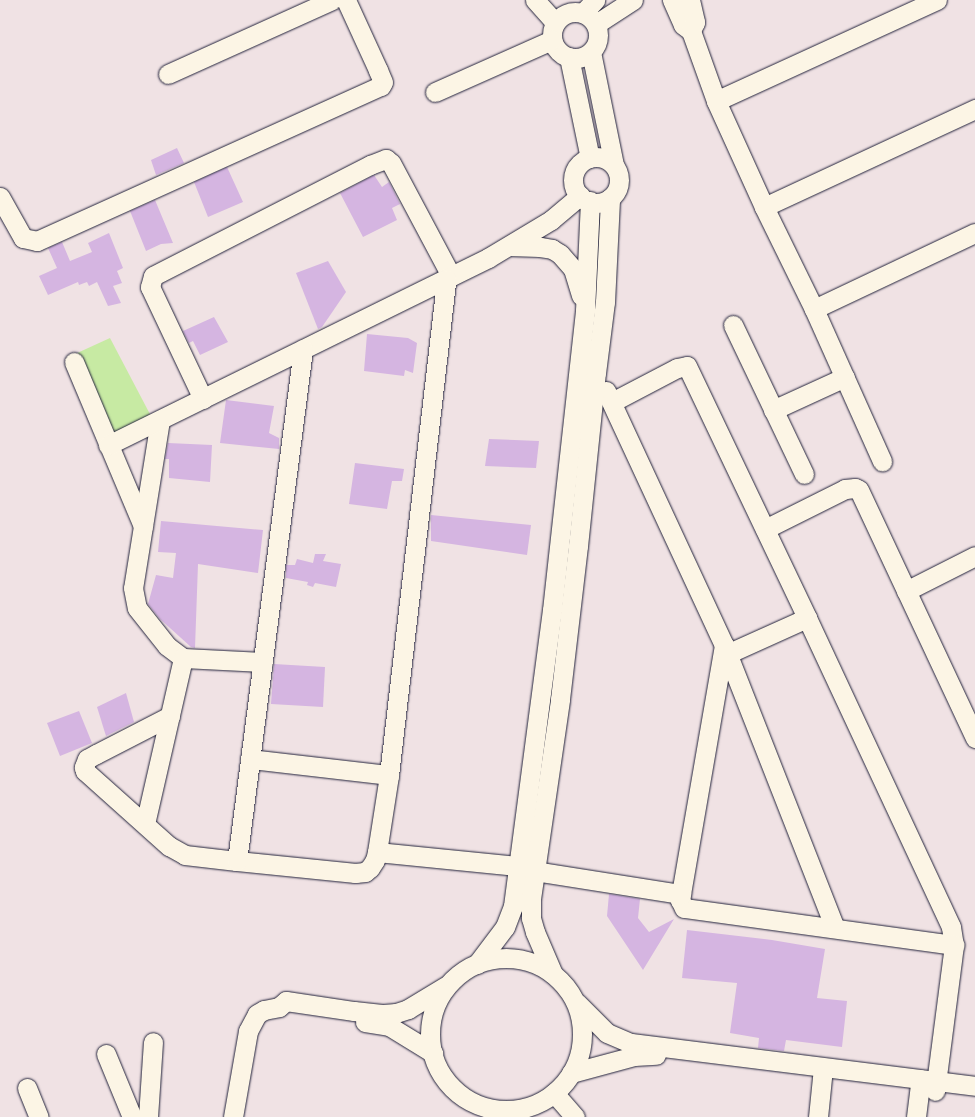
<!DOCTYPE html>
<style>
body{margin:0}
#map{position:relative;width:975px;height:1117px;overflow:hidden;background:#f0e2e4;font-family:Dekko,sans-serif}
div>[style]{position:absolute}
.green>*{inset:0;background:#c7eaa3}
.building>*{inset:0;background:#d5b5e1}
.roads{filter:drop-shadow(0 0 1px #22223b) drop-shadow(0 0 1px #22223b)}
.minor>*{height:19px;margin:-9.5px;padding:0 9.5px;transform-origin:9.5px;border-radius:9.5px;background:#fcf5e5}
.minor>.ring{margin:-9.5px;padding:0;box-sizing:content-box;background:none;border:19px solid #fcf5e5;border-radius:50%}
span{translate:-50% -50%;white-space:nowrap;text-align:center;line-height:1.15;-webkit-text-stroke:3.5px #fcf5e5;paint-order:stroke}
</style>
<div id="map">
<div class="green">
<i style="clip-path:polygon(110px 338px,152px 418px,115px 434px,106px 434px,75px 354px)"></i>
</div>
<div class="building">
<i style="clip-path:polygon(177px 148px,184px 163px,156px 175px,151px 160px)"></i>
<i style="clip-path:polygon(227px 167px,243px 202px,208px 217px,194px 182px)"></i>
<i style="clip-path:polygon(374px 175px,382px 187px,389px 182px,400px 204px,392px 208px,397px 220px,363px 237px,340px 193px)"></i>
<i style="clip-path:polygon(155px 200px,173px 243px,161px 244px,146px 251px,130px 211px)"></i>
<i style="clip-path:polygon(109px 233px,123px 268px,117px 271px,122px 283px,113px 286px,121px 303px,108px 306px,97px 282px,89px 286px,87px 282px,79px 285px,78px 282px,48px 295px,39px 276px,57px 268px,48px 248px,62px 242px,70px 261px,92px 252px,88px 243px)"></i>
<i style="clip-path:polygon(328px 261px,346px 292px,322px 327px,318px 329px,296px 273px)"></i>
<i style="clip-path:polygon(214px 317px,228px 342px,200px 355px,193px 341px,189px 343px,183px 331px)"></i>
<i style="clip-path:polygon(367px 334px,408px 338px,417px 343px,413px 373px,405px 370px,404px 376px,364px 371px)"></i>
<i style="clip-path:polygon(226px 400px,274px 406px,269px 433px,279px 438px,279px 449px,220px 443px)"></i>
<i style="clip-path:polygon(489px 439px,539px 441px,536px 468px,485px 466px)"></i>
<i style="clip-path:polygon(168px 443px,212px 445px,210px 482px,169px 478px,169px 459px,165px 459px)"></i>
<i style="clip-path:polygon(355px 463px,404px 469px,402px 481px,392px 481px,387px 509px,349px 504px)"></i>
<i style="clip-path:polygon(431px 515px,531px 525px,527px 555px,431px 541px)"></i>
<i style="clip-path:polygon(161px 521px,263px 530px,258px 573px,198px 564px,195px 648px,191px 647px,160px 619px,148px 604px,156px 575px,173px 578px,176px 553px,158px 552px)"></i>
<i style="clip-path:polygon(315px 554px,326px 554px,323px 561px,341px 564px,336px 587px,315px 583px,313px 587px,307px 585px,308px 582px,286px 578px,286px 565px,295px 565px,297px 559px,313px 563px)"></i>
<i style="clip-path:polygon(274px 664px,325px 667px,323px 707px,271px 704px)"></i>
<i style="clip-path:polygon(126px 693px,134px 722px,106px 736px,97px 707px)"></i>
<i style="clip-path:polygon(79px 711px,92px 743px,60px 756px,47px 723px)"></i>
<i style="clip-path:polygon(609px 894px,640px 899px,638px 918px,649px 932px,674px 919px,643px 970px,607px 916px)"></i>
<i style="clip-path:polygon(687px 930px,772px 940px,825px 949px,817px 998px,847px 1001px,842px 1047px,786px 1040px,784px 1051px,758px 1048px,759px 1038px,730px 1033px,737px 983px,682px 978px)"></i>
</div>
<div class="roads">
<div class="minor">
<i style="left:535px;top:0;width:30px;rotate:48deg"></i>
<i style="left:672px;top:0;width:27px;rotate:66deg"></i>
<i style="left:683px;top:25px;width:10px;rotate:37deg"></i>
<i style="left:691px;top:31px;width:74px;rotate:70.3deg"></i>
<i style="left:716px;top:101px;width:116px;rotate:65.6deg"></i>
<i style="left:764px;top:207px;width:114px;rotate:63.9deg"></i>
<i style="left:814px;top:309px;width:167px;rotate:65.9deg"></i>
<i style="left:690px;top:0;width:23px;rotate:77deg"></i>
<i style="left:695px;top:22px;width:10px;rotate:114deg"></i>
<i class="ring" style="left:552px;top:12px;width:27px;height:27px"></i>
<i style="left:583px;top:13px;width:18px;rotate:-47deg"></i>
<i style="left:596px;top:24px;width:44px;rotate:-33deg"></i>
<i style="left:591px;top:52px;width:115px;rotate:78.5deg"></i>
<i style="left:569px;top:57px;width:103px;rotate:78.3deg"></i>
<i style="left:168px;top:74px;width:180px;rotate:-24.3deg"></i>
<i style="left:435px;top:92px;width:128px;rotate:-24deg"></i>
<i style="left:716px;top:101px;width:243px;rotate:-24.6deg"></i>
<i class="ring" style="left:573px;top:157px;width:27px;height:27px"></i>
<i style="left:0;top:197px;width:47px;rotate:60.7deg"></i>
<i style="left:23px;top:238px;width:14px;rotate:12deg"></i>
<i style="left:37px;top:241px;width:377px;rotate:-24.3deg"></i>
<i style="left:381px;top:86px;width:4px;rotate:-63deg"></i>
<i style="left:383px;top:82px;width:13px;rotate:-113deg"></i>
<i style="left:378px;top:70px;width:77px;rotate:-114.6deg"></i>
<i style="left:764px;top:207px;width:233px;rotate:-24.9deg"></i>
<i style="left:509px;top:246px;width:31px;rotate:2deg"></i>
<i style="left:540px;top:247px;width:12px;rotate:9deg"></i>
<i style="left:552px;top:249px;width:9px;rotate:32deg"></i>
<i style="left:560px;top:254px;width:20px;rotate:49deg"></i>
<i style="left:573px;top:269px;width:28px;rotate:73deg"></i>
<i style="left:814px;top:309px;width:178px;rotate:-25.3deg"></i>
<i style="left:733px;top:325px;width:165px;rotate:64.5deg"></i>
<i style="left:74px;top:362px;width:178px;rotate:67.2deg"></i>
<i style="left:606px;top:391px;width:280px;rotate:65.1deg"></i>
<i style="left:724px;top:645px;width:304px;rotate:68.6deg"></i>
<i style="left:203px;top:399px;width:124px;rotate:-115.3deg"></i>
<i style="left:150px;top:287px;width:11px;rotate:-75deg"></i>
<i style="left:153px;top:276px;width:244px;rotate:-27.1deg"></i>
<i style="left:370px;top:165px;width:17px;rotate:-21deg"></i>
<i style="left:386px;top:159px;width:6px;rotate:39deg"></i>
<i style="left:391px;top:163px;width:128px;rotate:62deg"></i>
<i style="left:612px;top:402px;width:73px;rotate:-27.6deg"></i>
<i style="left:677px;top:368px;width:10px;rotate:-11deg"></i>
<i style="left:687px;top:366px;width:279px;rotate:64.5deg"></i>
<i style="left:807px;top:618px;width:341px;rotate:65deg"></i>
<i style="left:951px;top:927px;width:18px;rotate:81deg"></i>
<i style="left:954px;top:945px;width:147px;rotate:97.4deg"></i>
<i style="left:773px;top:410px;width:79px;rotate:-24.6deg"></i>
<i style="left:160px;top:420px;width:170px;rotate:99.1deg"></i>
<i style="left:133px;top:588px;width:20px;rotate:79deg"></i>
<i style="left:137px;top:608px;width:48px;rotate:51.7deg"></i>
<i style="left:167px;top:646px;width:20px;rotate:37deg"></i>
<i style="left:183px;top:658px;width:80px;rotate:2.9deg"></i>
<i style="left:108px;top:445px;width:424px;rotate:-26.2deg"></i>
<i style="left:488px;top:258px;width:74px;rotate:-31.1deg"></i>
<i style="left:551px;top:220px;width:38px;rotate:-40deg"></i>
<i style="left:765px;top:529px;width:89px;rotate:-26.6deg"></i>
<i style="left:845px;top:489px;width:10px;rotate:-6deg"></i>
<i style="left:855px;top:488px;width:4px;rotate:27deg"></i>
<i style="left:859px;top:490px;width:274px;rotate:64.9deg"></i>
<i style="left:906px;top:591px;width:77px;rotate:-26.9deg"></i>
<i style="left:724px;top:645px;width:259px;rotate:99.8deg"></i>
<i style="left:680px;top:900px;width:9px;rotate:63deg"></i>
<i style="left:684px;top:908px;width:273px;rotate:7.8deg"></i>
<i style="left:727px;top:654px;width:88px;rotate:-24.2deg"></i>
<i style="left:170px;top:716px;width:83px;rotate:152.8deg"></i>
<i style="left:96px;top:754px;width:10px;rotate:151deg"></i>
<i style="left:87px;top:759px;width:9px;rotate:111deg"></i>
<i style="left:84px;top:767px;width:4px;rotate:76deg"></i>
<i style="left:85px;top:771px;width:113px;rotate:41.8deg"></i>
<i style="left:169px;top:846px;width:18px;rotate:29deg"></i>
<i style="left:185px;top:855px;width:52px;rotate:6.6deg"></i>
<i style="left:237px;top:861px;width:119px;rotate:5.8deg"></i>
<i style="left:355px;top:873px;width:10px;rotate:-6deg"></i>
<i style="left:365px;top:872px;width:6px;rotate:-39deg"></i>
<i style="left:370px;top:868px;width:9px;rotate:-58deg"></i>
<i style="left:375px;top:860px;width:8px;rotate:-76deg"></i>
<i style="left:377px;top:852px;width:78px;rotate:-81.1deg"></i>
<i style="left:389px;top:775px;width:499px;rotate:-83.4deg"></i>
<i style="left:250px;top:759px;width:140px;rotate:6.6deg"></i>
<i style="left:145px;top:824px;width:170px;rotate:-77.1deg"></i>
<i style="left:377px;top:852px;width:141px;rotate:5.7deg"></i>
<i style="left:237px;top:861px;width:516px;rotate:-82.65deg"></i>
<i style="left:535px;top:871px;width:148px;rotate:9deg"></i>
<i class="ring" style="left:430px;top:958px;width:133px;height:133px"></i>
<i style="left:477px;top:964px;width:46px;rotate:-52.9deg"></i>
<i style="left:505px;top:927px;width:22px;rotate:-69deg"></i>
<i style="left:513px;top:906px;width:299px;rotate:-82.5deg"></i>
<i style="left:552px;top:610px;width:301px;rotate:-83.7deg"></i>
<i style="left:585px;top:311px;width:110px;rotate:-87.4deg"></i>
<i style="left:553px;top:974px;width:46px;rotate:-113.2deg"></i>
<i style="left:535px;top:932px;width:15px;rotate:-106deg"></i>
<i style="left:531px;top:918px;width:19px;rotate:-90deg"></i>
<i style="left:531px;top:899px;width:202px;rotate:-81.7deg"></i>
<i style="left:560px;top:699px;width:154px;rotate:-83.3deg"></i>
<i style="left:578px;top:546px;width:174px;rotate:-84.1deg"></i>
<i style="left:596px;top:373px;width:72px;rotate:-82.8deg"></i>
<i style="left:605px;top:302px;width:104px;rotate:-87.2deg"></i>
<i style="left:577px;top:1003px;width:42px;rotate:45deg"></i>
<i style="left:607px;top:1033px;width:26px;rotate:23deg"></i>
<i style="left:631px;top:1043px;width:347px;rotate:7.1deg"></i>
<i style="left:365px;top:1022px;width:24px;rotate:9deg"></i>
<i style="left:389px;top:1026px;width:52px;rotate:31.5deg"></i>
<i style="left:106px;top:1054px;width:68px;rotate:67.6deg"></i>
<i style="left:571px;top:1073px;width:65px;rotate:-15.1deg"></i>
<i style="left:634px;top:1056px;width:22px;rotate:-3deg"></i>
<i style="left:27px;top:1088px;width:31px;rotate:68deg"></i>
<i style="left:554px;top:1093px;width:32px;rotate:49deg"></i>
<i style="left:148px;top:1117px;width:75px;rotate:-86.2deg"></i>
<i style="left:233px;top:1117px;width:87px;rotate:-80.1deg"></i>
<i style="left:248px;top:1031px;width:19px;rotate:-62deg"></i>
<i style="left:257px;top:1014px;width:8px;rotate:-30deg"></i>
<i style="left:264px;top:1010px;width:15px;rotate:-11deg"></i>
<i style="left:279px;top:1007px;width:9px;rotate:-41deg"></i>
<i style="left:286px;top:1001px;width:69px;rotate:8.4deg"></i>
<i style="left:354px;top:1011px;width:30px;rotate:6deg"></i>
<i style="left:384px;top:1014px;width:12px;rotate:-5deg"></i>
<i style="left:396px;top:1013px;width:13px;rotate:-18deg"></i>
<i style="left:408px;top:1009px;width:44px;rotate:-31.2deg"></i>
<i style="left:818px;top:1117px;width:49px;rotate:-84.2deg"></i>
<i style="left:916px;top:1117px;width:38px;rotate:-83deg"></i>
</div>
</div>
</div>
